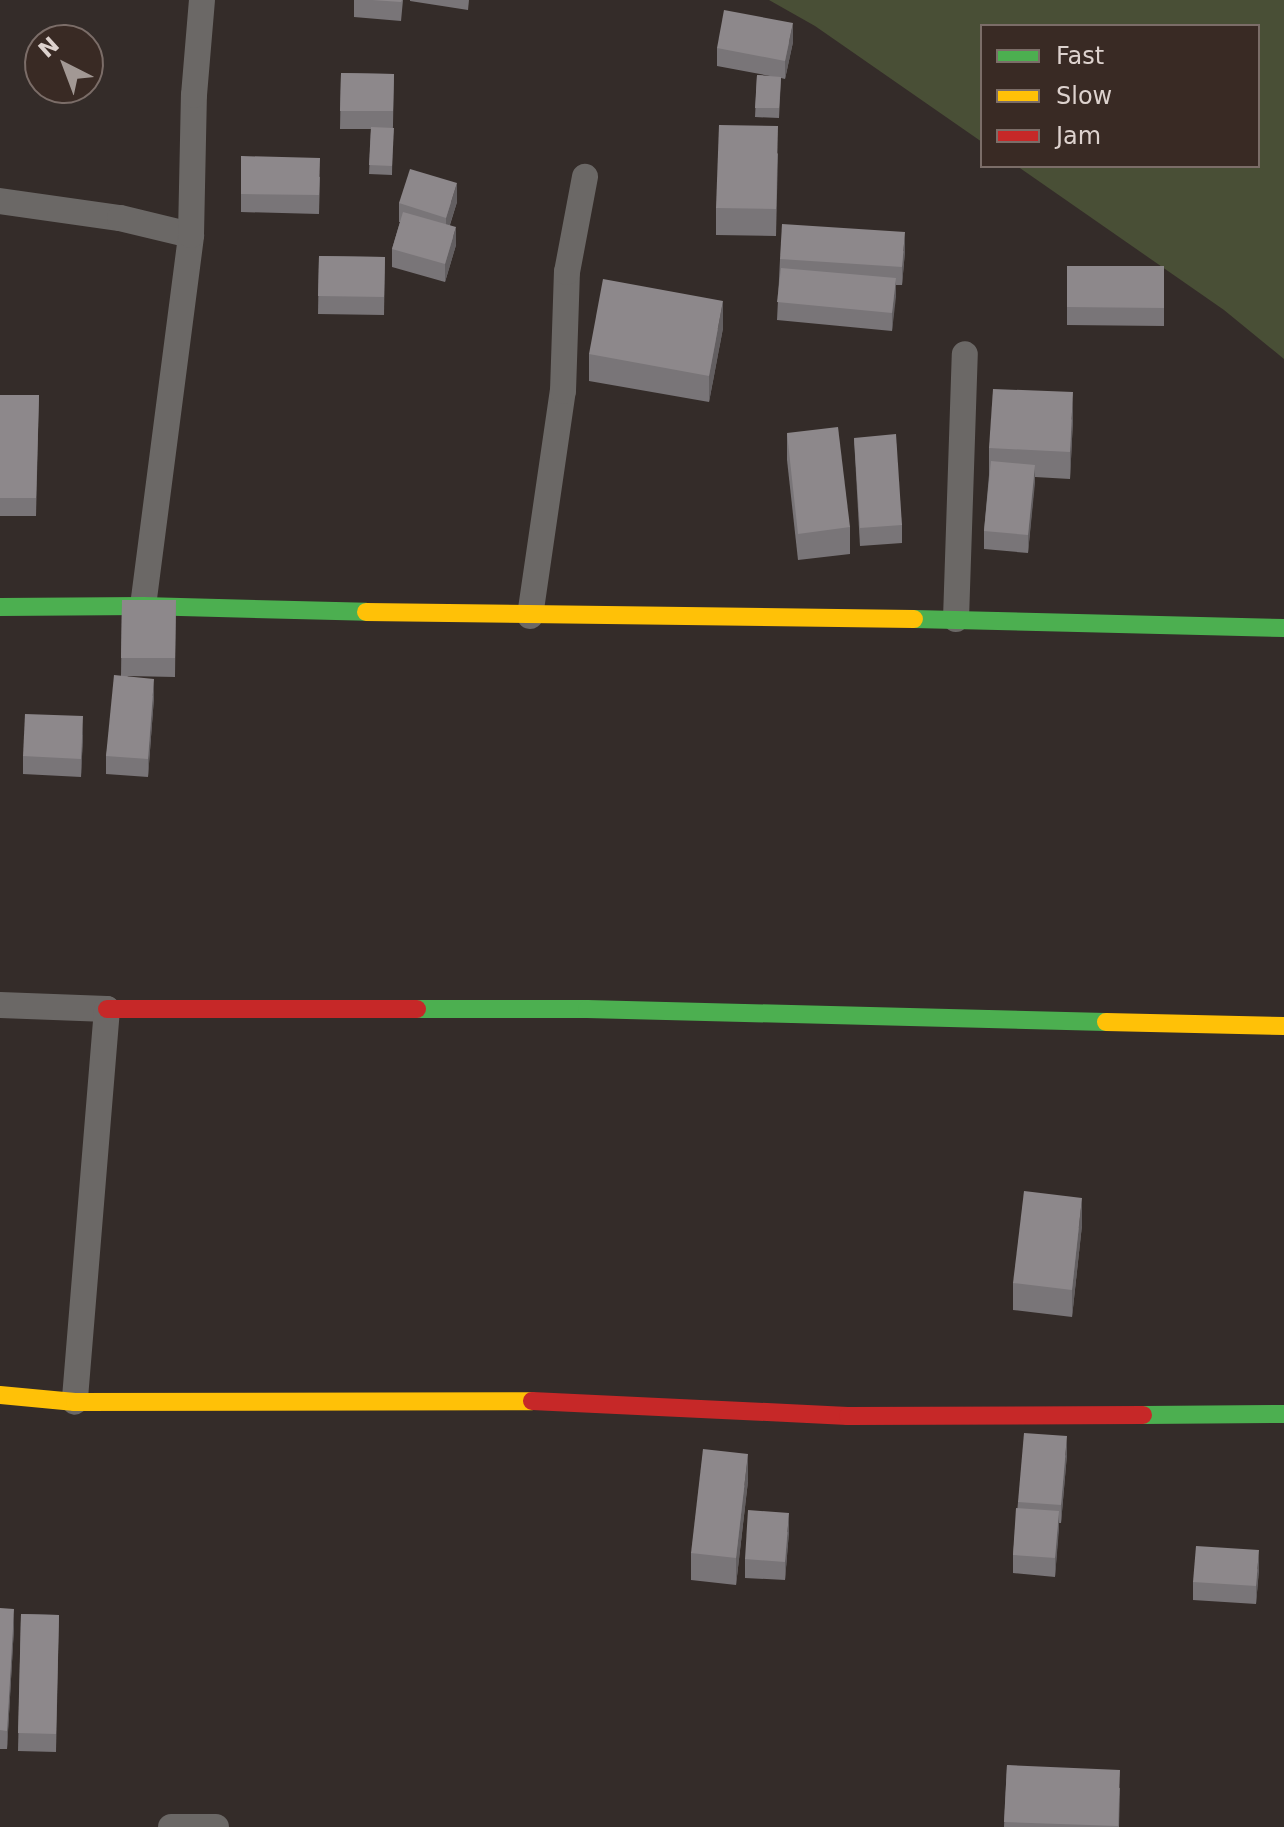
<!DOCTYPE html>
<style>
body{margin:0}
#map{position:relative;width:1284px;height:1827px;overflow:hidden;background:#342c29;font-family:"DejaVu Sans",sans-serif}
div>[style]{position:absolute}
.green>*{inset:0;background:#494f36}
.street>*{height:26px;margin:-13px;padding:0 13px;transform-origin:13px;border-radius:13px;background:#6b6866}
.fast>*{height:18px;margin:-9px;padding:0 9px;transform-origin:9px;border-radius:9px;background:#4caf50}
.slow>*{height:18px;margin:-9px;padding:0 9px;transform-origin:9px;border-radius:9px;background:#ffc107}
.jam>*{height:18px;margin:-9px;padding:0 9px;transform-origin:9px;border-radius:9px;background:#c62828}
.wall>*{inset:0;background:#797578}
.shaded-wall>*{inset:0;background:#635f61}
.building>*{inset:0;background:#8d888b}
span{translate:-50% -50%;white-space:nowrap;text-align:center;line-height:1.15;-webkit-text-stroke:8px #392a24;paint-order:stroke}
.legend{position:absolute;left:980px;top:24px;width:280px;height:144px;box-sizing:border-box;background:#392a24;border:2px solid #7b6d68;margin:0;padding:10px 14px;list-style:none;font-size:24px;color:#ddd2ce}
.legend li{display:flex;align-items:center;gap:16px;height:40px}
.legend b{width:40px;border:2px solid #7b6d68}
.north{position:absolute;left:24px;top:24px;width:80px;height:80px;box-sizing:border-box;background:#392a24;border:2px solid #7b6d68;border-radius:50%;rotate:318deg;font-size:22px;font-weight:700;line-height:32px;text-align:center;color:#ddd2ce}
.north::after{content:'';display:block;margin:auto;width:28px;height:36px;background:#a29894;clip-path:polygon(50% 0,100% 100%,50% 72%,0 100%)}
</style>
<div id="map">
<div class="green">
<i style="clip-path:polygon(769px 0,1284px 0,1284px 359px,1224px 310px,1017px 166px,1258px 166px,1258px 26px,982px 26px,982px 142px,815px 26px)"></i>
</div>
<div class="street">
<i style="left:0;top:201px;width:121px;rotate:8.1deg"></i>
<i style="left:120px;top:218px;width:73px;rotate:13.5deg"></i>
<i style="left:143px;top:606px;width:374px;rotate:-82.6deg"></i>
<i style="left:191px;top:235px;width:140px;rotate:-88.8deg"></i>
<i style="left:194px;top:95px;width:95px;rotate:-85.2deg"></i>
<i style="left:530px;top:616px;width:227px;rotate:-81.7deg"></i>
<i style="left:563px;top:391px;width:119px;rotate:-88.1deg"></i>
<i style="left:567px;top:272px;width:97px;rotate:-79.3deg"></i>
<i style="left:956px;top:619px;width:265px;rotate:-88.1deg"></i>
<i style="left:0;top:1005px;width:107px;rotate:2.1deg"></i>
<i style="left:107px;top:1009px;width:394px;rotate:94.7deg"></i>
<i style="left:171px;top:1827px;width:45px"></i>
</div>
<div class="fast">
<i style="left:0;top:607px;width:143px;rotate:-0.4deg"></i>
<i style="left:143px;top:606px;width:223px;rotate:1.5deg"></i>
<i style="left:914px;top:619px;width:370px;rotate:1.4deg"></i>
<i style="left:417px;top:1009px;width:170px"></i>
<i style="left:587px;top:1009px;width:519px;rotate:1.43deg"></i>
<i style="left:1143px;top:1415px;width:141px;rotate:-0.4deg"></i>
</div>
<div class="slow">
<i style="left:366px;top:612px;width:548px;rotate:0.73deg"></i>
<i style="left:1106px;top:1022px;width:178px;rotate:1.3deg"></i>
<i style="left:0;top:1395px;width:75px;rotate:5.3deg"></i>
<i style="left:75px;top:1402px;width:457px;rotate:-0.1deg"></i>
</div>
<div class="jam">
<i style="left:107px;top:1009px;width:310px"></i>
<i style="left:532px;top:1401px;width:316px;rotate:2.7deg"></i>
<i style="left:848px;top:1416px;width:295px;rotate:-0.2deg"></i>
</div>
<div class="wall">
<i style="clip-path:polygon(354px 0,403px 0,401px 21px,354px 17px)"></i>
<i style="clip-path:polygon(410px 0,469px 0,468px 10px,410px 1px)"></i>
<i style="clip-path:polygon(793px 42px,785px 79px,781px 78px,779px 118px,755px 117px,757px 75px,770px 76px,717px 66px,717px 48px)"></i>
<i style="clip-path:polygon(341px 73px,394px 74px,392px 175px,369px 174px,371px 129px,340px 129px)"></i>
<i style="clip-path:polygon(778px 153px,776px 236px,716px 235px,716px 208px)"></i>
<i style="clip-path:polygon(241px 156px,320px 177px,319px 214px,241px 212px)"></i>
<i style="clip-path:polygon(457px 202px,450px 225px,456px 245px,445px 282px,392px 267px,392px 249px,400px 222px,399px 222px,399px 203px)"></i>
<i style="clip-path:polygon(905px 251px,902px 285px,896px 285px,892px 331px,777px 320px,780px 259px)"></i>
<i style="clip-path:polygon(319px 256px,385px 257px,384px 315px,318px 314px)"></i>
<i style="clip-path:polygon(1067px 266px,1164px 266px,1164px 326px,1067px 325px)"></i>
<i style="clip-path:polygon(723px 328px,709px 402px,589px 381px,589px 354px)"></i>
<i style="clip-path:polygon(0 395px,39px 395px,36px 516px,0 516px)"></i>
<i style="clip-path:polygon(1073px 419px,1070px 479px,1035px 477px,1028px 553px,984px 549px,984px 531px,989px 475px,989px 448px)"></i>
<i style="clip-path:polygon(787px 433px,850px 527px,850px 554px,798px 560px,787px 460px)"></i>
<i style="clip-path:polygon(854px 438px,902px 525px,902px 543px,860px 546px)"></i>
<i style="clip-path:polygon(122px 600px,176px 600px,175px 677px,127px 676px,154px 697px,148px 777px,106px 774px,106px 756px,121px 676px)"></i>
<i style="clip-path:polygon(83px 735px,81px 777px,23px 774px,23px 756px)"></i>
<i style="clip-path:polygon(1082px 1225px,1072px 1317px,1013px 1310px,1013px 1283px)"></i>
<i style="clip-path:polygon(1067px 1454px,1061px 1523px,1059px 1523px,1055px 1577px,1013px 1573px,1013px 1555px,1018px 1502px)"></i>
<i style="clip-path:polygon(748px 1481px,736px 1585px,691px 1580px,691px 1553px)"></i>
<i style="clip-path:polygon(789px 1531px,785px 1580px,745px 1578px,745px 1559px)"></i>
<i style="clip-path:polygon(1259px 1569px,1256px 1604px,1193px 1600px,1193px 1582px)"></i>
<i style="clip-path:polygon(0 1608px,14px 1627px,7px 1749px,0 1749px)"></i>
<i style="clip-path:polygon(21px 1614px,59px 1615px,56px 1752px,18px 1751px)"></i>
<i style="clip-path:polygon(1007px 1765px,1120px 1788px,1119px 1827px,1004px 1827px)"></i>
</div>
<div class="shaded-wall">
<i style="clip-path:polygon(793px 23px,793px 42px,785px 79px,785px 61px)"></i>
<i style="clip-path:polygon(457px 183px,457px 202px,446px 236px,446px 218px)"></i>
<i style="clip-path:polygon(456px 227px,456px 245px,445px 282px,445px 264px)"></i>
<i style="clip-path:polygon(905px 232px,905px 251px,902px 285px,902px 267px)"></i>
<i style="clip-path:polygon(896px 278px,896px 297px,892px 331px,892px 313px)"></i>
<i style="clip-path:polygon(723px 301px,723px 328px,709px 402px,709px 376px)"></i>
<i style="clip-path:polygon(1073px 392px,1073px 419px,1070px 479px,1070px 452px)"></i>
<i style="clip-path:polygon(1035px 465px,1035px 483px,1028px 553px,1028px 535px)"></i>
<i style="clip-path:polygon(154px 679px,154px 697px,148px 777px,148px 759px)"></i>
<i style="clip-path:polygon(83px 716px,83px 735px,81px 777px,81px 759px)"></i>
<i style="clip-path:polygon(1082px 1198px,1082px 1225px,1072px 1317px,1072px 1290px)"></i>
<i style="clip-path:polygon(1067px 1436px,1067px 1454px,1061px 1523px,1061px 1505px)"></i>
<i style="clip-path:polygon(748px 1454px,748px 1481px,736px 1585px,736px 1558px)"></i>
<i style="clip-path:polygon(1059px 1511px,1059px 1529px,1055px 1577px,1055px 1558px)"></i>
<i style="clip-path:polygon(789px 1513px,789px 1531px,785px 1580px,785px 1562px)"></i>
<i style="clip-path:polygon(1259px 1550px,1259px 1569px,1256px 1604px,1256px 1586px)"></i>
<i style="clip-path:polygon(14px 1609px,14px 1627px,7px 1749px,7px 1731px)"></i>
</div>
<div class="building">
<i style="clip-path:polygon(372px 0,402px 0,401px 2px)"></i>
<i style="clip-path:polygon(724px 10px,793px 23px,785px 61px,717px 48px)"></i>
<i style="clip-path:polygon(341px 73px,394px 74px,393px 111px,340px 111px)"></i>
<i style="clip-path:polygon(757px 75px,781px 77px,779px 108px,755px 108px)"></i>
<i style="clip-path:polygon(719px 125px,778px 126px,776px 209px,716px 208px)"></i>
<i style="clip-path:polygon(371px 127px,394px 128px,392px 166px,369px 165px)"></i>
<i style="clip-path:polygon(241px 156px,320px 158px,319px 195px,241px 194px)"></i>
<i style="clip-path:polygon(410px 169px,457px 183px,446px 218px,399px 203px)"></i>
<i style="clip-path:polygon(403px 212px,456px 227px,445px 264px,392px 249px)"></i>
<i style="clip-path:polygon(782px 224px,905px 232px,902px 267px,780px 259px)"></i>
<i style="clip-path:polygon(319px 256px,385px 257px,384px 297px,318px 296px)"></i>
<i style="clip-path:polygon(1067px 266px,1164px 266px,1164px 308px,1067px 307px)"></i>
<i style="clip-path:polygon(781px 268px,896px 278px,892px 313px,777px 302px)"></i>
<i style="clip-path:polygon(603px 279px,723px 301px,709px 376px,589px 354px)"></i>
<i style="clip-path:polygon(993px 389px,1073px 392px,1070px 452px,989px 448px)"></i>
<i style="clip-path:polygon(0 395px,39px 395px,36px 498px,0 498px)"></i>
<i style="clip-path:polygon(838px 427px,850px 527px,798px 534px,787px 433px)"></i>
<i style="clip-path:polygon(896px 434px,902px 525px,860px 528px,854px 438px)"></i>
<i style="clip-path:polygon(991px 461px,1035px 465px,1028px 535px,984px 531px)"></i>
<i style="clip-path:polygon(122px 600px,176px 600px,175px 658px,121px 658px)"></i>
<i style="clip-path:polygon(114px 675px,154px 679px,148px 759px,106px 756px)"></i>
<i style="clip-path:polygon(25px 714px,83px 716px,81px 759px,23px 756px)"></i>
<i style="clip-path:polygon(1024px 1191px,1082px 1198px,1072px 1290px,1013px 1283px)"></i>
<i style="clip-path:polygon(1024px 1433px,1067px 1436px,1061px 1505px,1018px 1502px)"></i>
<i style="clip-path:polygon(703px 1449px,748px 1454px,736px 1558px,691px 1553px)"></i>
<i style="clip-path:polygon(1016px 1508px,1059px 1511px,1055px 1558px,1013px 1555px)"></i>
<i style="clip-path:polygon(748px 1510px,789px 1513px,785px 1562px,745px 1559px)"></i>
<i style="clip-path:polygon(1196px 1546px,1259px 1550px,1256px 1586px,1193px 1582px)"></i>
<i style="clip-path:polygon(0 1608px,14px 1609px,7px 1731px,0 1730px)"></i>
<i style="clip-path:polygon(21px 1614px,59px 1615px,56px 1734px,18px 1733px)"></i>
<i style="clip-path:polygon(1007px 1765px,1120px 1770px,1118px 1826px,1004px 1822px)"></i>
</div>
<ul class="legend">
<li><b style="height:10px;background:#4caf50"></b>Fast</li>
<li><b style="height:10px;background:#ffc107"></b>Slow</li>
<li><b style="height:10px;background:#c62828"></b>Jam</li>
</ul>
<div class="north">N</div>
</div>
